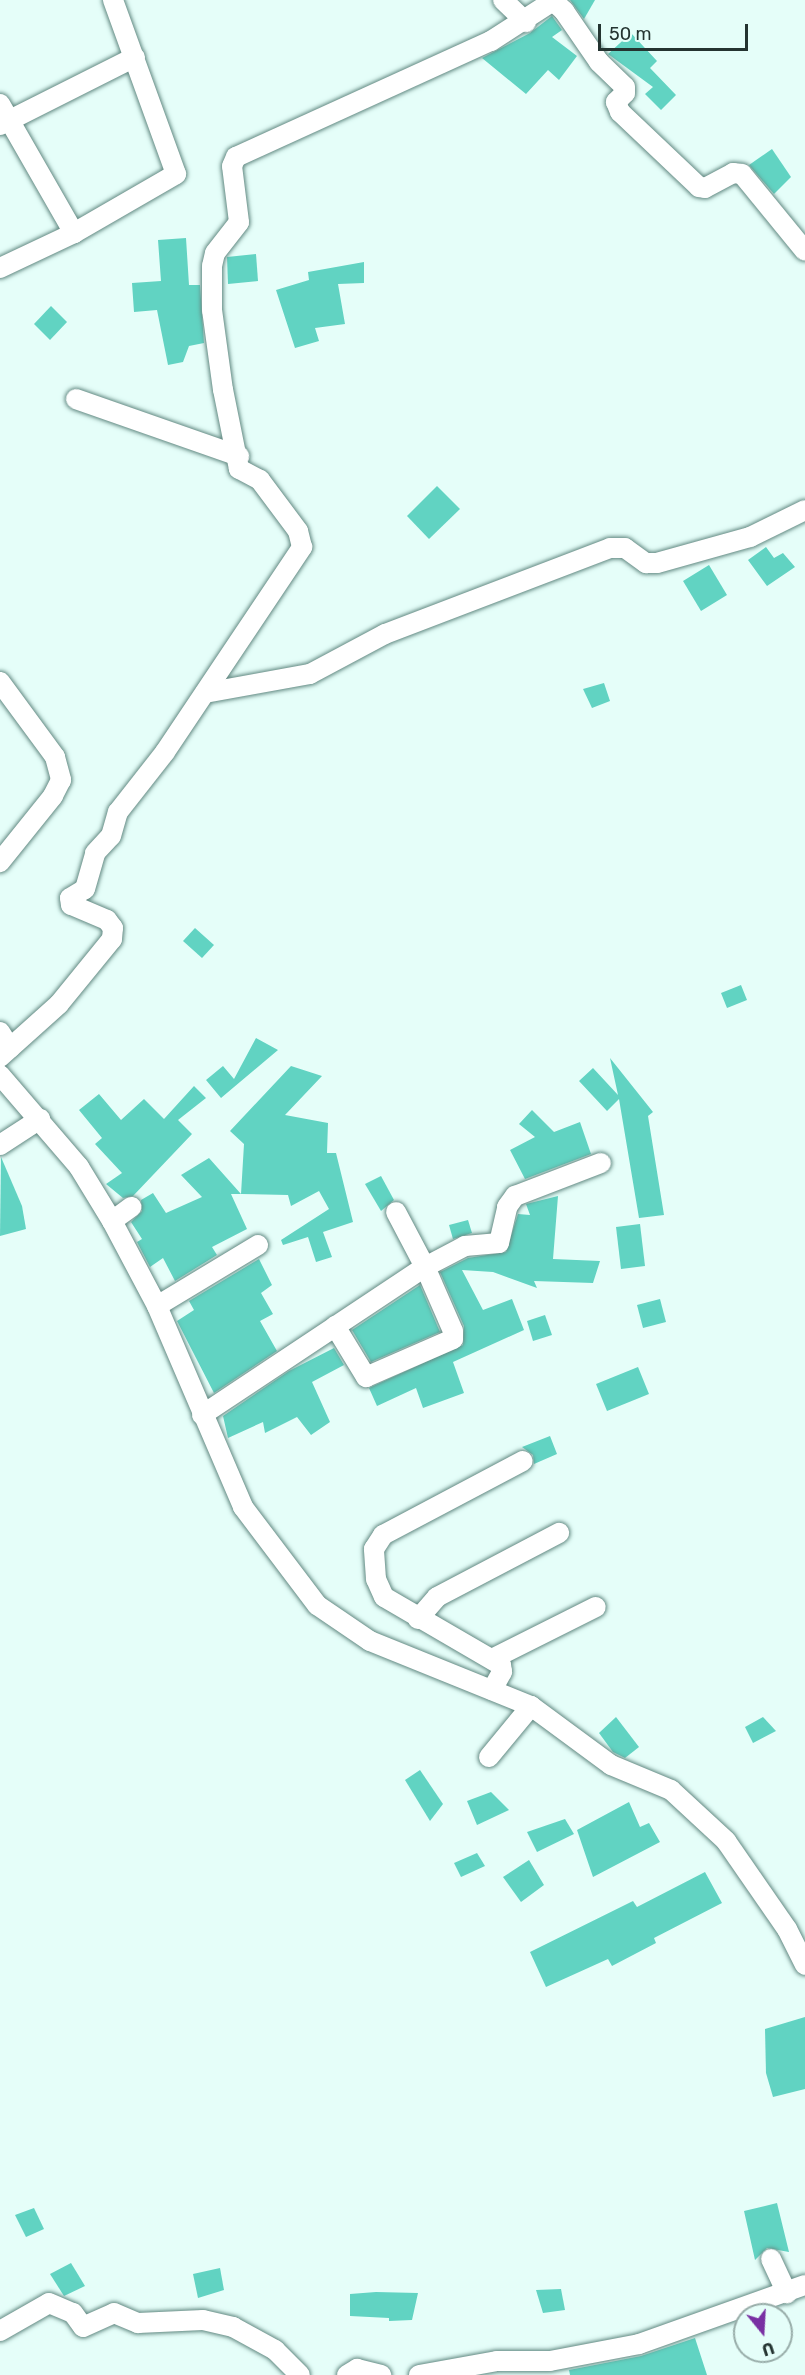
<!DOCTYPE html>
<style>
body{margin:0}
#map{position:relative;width:805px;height:2375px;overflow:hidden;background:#e5fef9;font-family:Rubik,sans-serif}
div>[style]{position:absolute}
.building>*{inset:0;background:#61d3c2}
.roads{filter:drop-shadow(0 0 2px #628982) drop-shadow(0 0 2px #628982)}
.minor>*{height:20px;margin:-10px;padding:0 10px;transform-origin:10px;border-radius:10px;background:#fff}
span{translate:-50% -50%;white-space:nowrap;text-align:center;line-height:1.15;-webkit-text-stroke:4.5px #e5fef9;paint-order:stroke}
.north{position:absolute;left:733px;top:2303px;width:60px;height:60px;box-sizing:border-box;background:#e5fef9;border:2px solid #98ada9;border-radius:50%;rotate:162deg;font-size:16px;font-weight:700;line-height:24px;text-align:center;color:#243431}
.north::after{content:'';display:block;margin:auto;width:21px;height:27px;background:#7930a3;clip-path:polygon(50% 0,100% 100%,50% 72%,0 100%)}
.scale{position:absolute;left:598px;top:24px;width:150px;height:27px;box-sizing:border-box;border:3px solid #243431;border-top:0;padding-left:8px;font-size:18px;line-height:21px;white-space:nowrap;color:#243431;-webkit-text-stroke:4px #e5fef9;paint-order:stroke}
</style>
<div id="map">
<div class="building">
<i style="clip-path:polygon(570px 0,595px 0,584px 19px)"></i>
<i style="clip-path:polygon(552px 16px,562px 30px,552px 37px,577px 56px,559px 80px,548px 70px,526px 94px,482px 58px,530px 33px)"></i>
<i style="clip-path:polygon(631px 33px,657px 61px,650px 68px,676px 95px,661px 110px,645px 94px,653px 87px,608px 54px)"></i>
<i style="clip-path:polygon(772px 149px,791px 177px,774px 194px,749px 165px)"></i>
<i style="clip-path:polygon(186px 238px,189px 285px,200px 285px,204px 343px,189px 346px,183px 362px,168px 365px,157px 310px,134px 312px,132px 283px,161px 281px,158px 240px)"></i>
<i style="clip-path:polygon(256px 254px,258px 281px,228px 284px,227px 257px)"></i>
<i style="clip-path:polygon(364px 262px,364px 283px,338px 284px,345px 324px,315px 328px,319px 341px,295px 348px,276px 290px,309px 280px,308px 272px)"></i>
<i style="clip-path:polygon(51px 306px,67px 322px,50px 340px,34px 324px)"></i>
<i style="clip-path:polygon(437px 486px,460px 509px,429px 539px,407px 516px)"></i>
<i style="clip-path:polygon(766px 547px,774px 558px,783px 553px,795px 567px,767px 586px,748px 560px)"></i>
<i style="clip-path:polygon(709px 565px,727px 595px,701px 611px,683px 581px)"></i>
<i style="clip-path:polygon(604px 683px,610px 701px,592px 708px,583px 689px)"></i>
<i style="clip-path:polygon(195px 928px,214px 945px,202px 958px,183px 941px)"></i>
<i style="clip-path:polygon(741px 985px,747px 1000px,727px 1008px,721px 993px)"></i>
<i style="clip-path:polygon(256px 1038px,278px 1050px,221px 1098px,206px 1080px,223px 1066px,234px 1079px)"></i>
<i style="clip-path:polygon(610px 1058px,653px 1112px,648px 1116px,664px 1215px,639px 1218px,619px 1099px,607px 1111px,579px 1081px,593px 1068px,618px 1095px)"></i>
<i style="clip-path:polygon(291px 1066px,322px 1076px,285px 1115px,328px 1123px,327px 1153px,336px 1153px,353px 1222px,323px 1232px,332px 1257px,316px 1262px,308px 1237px,283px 1245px,281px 1240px,329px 1209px,319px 1191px,291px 1206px,288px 1195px,241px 1194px,244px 1144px,230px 1131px)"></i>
<i style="clip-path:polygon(194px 1086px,206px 1098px,178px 1120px,192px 1134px,133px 1196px,123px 1198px,106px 1184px,122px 1173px,95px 1144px,102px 1138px,79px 1110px,99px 1094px,121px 1120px,144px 1099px,164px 1119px)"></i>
<i style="clip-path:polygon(532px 1110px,554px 1132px,580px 1122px,591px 1154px,525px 1179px,510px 1150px,535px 1137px,519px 1124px)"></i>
<i style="clip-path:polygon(1px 1157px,22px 1206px,26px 1229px,0 1236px)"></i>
<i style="clip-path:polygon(209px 1158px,241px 1194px,231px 1194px,247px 1229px,212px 1247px,217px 1255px,175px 1281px,163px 1258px,150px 1267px,137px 1242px,142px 1239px,131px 1222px,142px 1211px,141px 1200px,153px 1193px,166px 1213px,202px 1197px,181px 1175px)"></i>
<i style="clip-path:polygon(381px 1176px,394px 1200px,381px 1211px,365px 1184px)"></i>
<i style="clip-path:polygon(558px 1196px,553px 1259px,600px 1261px,593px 1283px,534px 1281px,537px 1288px,493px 1272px,462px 1270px,483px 1310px,512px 1299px,524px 1330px,453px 1362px,464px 1393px,423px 1408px,416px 1388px,377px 1406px,369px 1388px,463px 1345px,464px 1326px,440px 1272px,468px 1258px,506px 1252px,518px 1214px,530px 1215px,526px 1204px)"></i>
<i style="clip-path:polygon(468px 1220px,472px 1233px,453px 1239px,449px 1225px)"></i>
<i style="clip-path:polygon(640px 1224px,645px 1266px,621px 1269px,616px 1227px)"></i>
<i style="clip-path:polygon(259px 1259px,272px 1285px,261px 1293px,273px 1314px,260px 1321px,277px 1351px,214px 1393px,177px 1321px,194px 1310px,189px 1301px)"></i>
<i style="clip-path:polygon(420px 1285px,440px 1332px,371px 1362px,352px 1330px)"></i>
<i style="clip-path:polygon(660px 1299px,666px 1322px,643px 1328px,637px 1305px)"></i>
<i style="clip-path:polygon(545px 1315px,552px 1335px,533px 1341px,527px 1321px)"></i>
<i style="clip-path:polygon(334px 1348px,344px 1365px,312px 1382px,330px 1422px,311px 1435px,297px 1417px,265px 1433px,263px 1422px,228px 1438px,223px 1416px,289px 1371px)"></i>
<i style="clip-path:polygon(638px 1367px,649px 1394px,607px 1411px,596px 1384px)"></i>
<i style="clip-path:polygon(550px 1436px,557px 1454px,534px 1464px,533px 1455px,522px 1447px)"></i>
<i style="clip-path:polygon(616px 1717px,639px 1747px,625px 1758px,613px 1752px,599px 1733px)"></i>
<i style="clip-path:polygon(763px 1717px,776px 1731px,753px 1743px,745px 1727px)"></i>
<i style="clip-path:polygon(420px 1770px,443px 1804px,430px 1821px,405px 1780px)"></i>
<i style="clip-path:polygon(491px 1792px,509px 1810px,477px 1825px,467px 1801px)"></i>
<i style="clip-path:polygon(629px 1802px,640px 1827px,649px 1823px,660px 1842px,593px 1877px,577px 1830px)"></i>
<i style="clip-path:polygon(565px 1819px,574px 1834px,537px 1852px,527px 1832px)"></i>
<i style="clip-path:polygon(477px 1853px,485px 1866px,461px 1877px,454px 1863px)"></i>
<i style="clip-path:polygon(529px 1860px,544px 1885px,521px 1902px,503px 1877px)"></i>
<i style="clip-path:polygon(705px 1872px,722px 1903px,654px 1938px,656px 1943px,612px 1966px,608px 1959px,546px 1987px,530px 1952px,633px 1901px,637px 1907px)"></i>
<i style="clip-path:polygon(805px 2017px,805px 2089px,773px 2097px,766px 2073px,765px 2029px)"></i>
<i style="clip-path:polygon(777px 2203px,789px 2252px,767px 2248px,755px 2260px,744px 2211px)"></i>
<i style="clip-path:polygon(34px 2208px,44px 2229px,26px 2237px,15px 2215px)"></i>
<i style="clip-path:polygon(71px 2263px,85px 2286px,64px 2296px,50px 2274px)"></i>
<i style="clip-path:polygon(220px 2268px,224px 2290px,198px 2298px,193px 2274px)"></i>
<i style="clip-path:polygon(561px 2289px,565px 2310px,543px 2313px,536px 2290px)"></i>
<i style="clip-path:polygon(376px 2292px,418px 2293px,412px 2320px,389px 2321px,389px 2318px,350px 2316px,350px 2294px)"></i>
<i style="clip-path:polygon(695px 2338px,707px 2375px,570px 2375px,569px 2370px,641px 2356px)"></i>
</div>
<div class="roads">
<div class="minor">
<i style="left:503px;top:0;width:32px;rotate:44deg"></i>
<i style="left:0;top:104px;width:149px;rotate:60.2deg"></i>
<i style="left:0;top:125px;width:151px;rotate:-26.7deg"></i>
<i style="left:0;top:268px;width:82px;rotate:-25.3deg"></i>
<i style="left:74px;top:233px;width:118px;rotate:-30deg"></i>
<i style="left:176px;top:174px;width:185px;rotate:-109.9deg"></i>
<i style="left:76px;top:399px;width:173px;rotate:19.3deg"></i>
<i style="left:0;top:682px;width:93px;rotate:53.7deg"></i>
<i style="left:55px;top:757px;width:24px;rotate:75deg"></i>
<i style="left:61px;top:780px;width:18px;rotate:117deg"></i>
<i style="left:53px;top:796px;width:85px;rotate:128.8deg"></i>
<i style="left:205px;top:693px;width:107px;rotate:-10.3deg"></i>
<i style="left:310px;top:674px;width:85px;rotate:-28.1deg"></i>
<i style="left:385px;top:634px;width:241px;rotate:-20.9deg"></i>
<i style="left:610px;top:548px;width:15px"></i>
<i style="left:625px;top:548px;width:26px;rotate:36deg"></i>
<i style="left:646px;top:563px;width:11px"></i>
<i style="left:657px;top:563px;width:97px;rotate:-15.6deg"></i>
<i style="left:750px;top:537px;width:61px;rotate:-26.1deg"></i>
<i style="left:0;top:1032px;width:19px;rotate:58deg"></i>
<i style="left:0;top:1057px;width:79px;rotate:-41.9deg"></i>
<i style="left:59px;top:1004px;width:84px;rotate:-50.8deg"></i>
<i style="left:112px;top:939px;width:11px;rotate:-85deg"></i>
<i style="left:113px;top:928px;width:10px;rotate:-127deg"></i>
<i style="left:107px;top:920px;width:39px;rotate:-157deg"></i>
<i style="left:71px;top:905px;width:7px;rotate:-98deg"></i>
<i style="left:70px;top:898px;width:17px;rotate:-31deg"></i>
<i style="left:85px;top:889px;width:37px;rotate:-74deg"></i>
<i style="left:95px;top:853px;width:23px;rotate:-47deg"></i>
<i style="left:111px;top:836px;width:25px;rotate:-74deg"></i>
<i style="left:118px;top:812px;width:76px;rotate:-51.9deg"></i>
<i style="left:165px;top:752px;width:247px;rotate:-56.2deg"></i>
<i style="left:302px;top:547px;width:16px;rotate:-104deg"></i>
<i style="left:298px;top:531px;width:64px;rotate:-126.7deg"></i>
<i style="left:260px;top:480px;width:24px;rotate:-152deg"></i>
<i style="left:239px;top:469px;width:81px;rotate:-101.4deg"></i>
<i style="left:223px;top:390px;width:81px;rotate:-97.8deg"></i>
<i style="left:212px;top:310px;width:44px;rotate:-90deg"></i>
<i style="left:212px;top:266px;width:13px;rotate:-77deg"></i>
<i style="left:215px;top:253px;width:39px;rotate:-52deg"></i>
<i style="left:239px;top:222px;width:56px;rotate:-97.1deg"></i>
<i style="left:232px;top:166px;width:10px;rotate:-66deg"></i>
<i style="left:236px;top:157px;width:280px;rotate:-24.5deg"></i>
<i style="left:491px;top:41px;width:74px;rotate:-32.8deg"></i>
<i style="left:553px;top:1px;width:15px;rotate:42deg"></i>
<i style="left:564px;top:11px;width:62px;rotate:55.5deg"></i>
<i style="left:599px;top:62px;width:36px;rotate:44deg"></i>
<i style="left:625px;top:87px;width:6px;rotate:90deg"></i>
<i style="left:625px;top:93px;width:13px;rotate:135deg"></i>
<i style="left:616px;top:102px;width:11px;rotate:68deg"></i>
<i style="left:620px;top:112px;width:109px;rotate:43.5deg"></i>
<i style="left:699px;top:187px;width:6px;rotate:9deg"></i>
<i style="left:705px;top:188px;width:32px;rotate:-28deg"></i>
<i style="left:733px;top:173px;width:9px;rotate:6deg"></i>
<i style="left:742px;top:174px;width:99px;rotate:50.7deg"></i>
<i style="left:0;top:1075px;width:121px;rotate:49.3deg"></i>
<i style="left:79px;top:1167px;width:63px;rotate:58.6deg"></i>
<i style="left:112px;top:1221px;width:96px;rotate:62.1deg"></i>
<i style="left:157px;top:1306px;width:219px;rotate:66.8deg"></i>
<i style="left:243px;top:1507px;width:123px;rotate:52.9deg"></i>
<i style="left:317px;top:1605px;width:64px;rotate:34.2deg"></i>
<i style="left:370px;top:1641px;width:174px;rotate:22deg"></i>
<i style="left:531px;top:1706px;width:99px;rotate:36.4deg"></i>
<i style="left:611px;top:1765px;width:65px;rotate:22.6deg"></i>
<i style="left:671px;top:1790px;width:75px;rotate:42.8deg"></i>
<i style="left:726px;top:1841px;width:107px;rotate:55.3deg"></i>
<i style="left:787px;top:1929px;width:40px;rotate:63.4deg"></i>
<i style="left:0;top:1145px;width:48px;rotate:-33deg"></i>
<i style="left:112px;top:1221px;width:24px;rotate:-36deg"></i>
<i style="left:157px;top:1306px;width:118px;rotate:-31.1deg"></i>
<i style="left:335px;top:1326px;width:60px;rotate:58.7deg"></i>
<i style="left:366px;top:1377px;width:95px;rotate:-23.6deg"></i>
<i style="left:453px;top:1339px;width:8px;rotate:-90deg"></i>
<i style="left:453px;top:1331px;width:70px;rotate:-113.6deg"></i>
<i style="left:425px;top:1267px;width:62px;rotate:-117.8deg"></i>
<i style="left:202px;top:1415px;width:268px;rotate:-33.6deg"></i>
<i style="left:425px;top:1267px;width:45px;rotate:-27.7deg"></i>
<i style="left:465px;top:1246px;width:34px;rotate:-5deg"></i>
<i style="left:499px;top:1243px;width:37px;rotate:-77deg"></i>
<i style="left:507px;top:1207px;width:14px;rotate:-54deg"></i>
<i style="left:515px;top:1196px;width:92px;rotate:-21deg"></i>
<i style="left:418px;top:1619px;width:29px;rotate:-49deg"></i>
<i style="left:437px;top:1597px;width:138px;rotate:-27.7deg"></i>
<i style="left:492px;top:1659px;width:116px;rotate:-26.6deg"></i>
<i style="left:492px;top:1690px;width:21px;rotate:-61deg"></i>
<i style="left:502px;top:1672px;width:7px;rotate:-98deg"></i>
<i style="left:501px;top:1665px;width:135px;rotate:-149.8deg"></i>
<i style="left:384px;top:1597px;width:20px;rotate:-114deg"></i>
<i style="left:376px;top:1579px;width:30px;rotate:-94deg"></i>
<i style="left:374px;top:1549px;width:17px;rotate:-57deg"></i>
<i style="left:383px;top:1535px;width:158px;rotate:-27.9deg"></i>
<i style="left:489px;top:1757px;width:66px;rotate:-50.5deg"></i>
<i style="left:771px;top:2259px;width:38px;rotate:65deg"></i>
<i style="left:0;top:2331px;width:56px;rotate:-29.7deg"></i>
<i style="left:49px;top:2303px;width:26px;rotate:23deg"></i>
<i style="left:73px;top:2313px;width:17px;rotate:54deg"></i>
<i style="left:83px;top:2327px;width:34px;rotate:-24deg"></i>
<i style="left:114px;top:2313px;width:26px;rotate:23deg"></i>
<i style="left:138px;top:2323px;width:65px;rotate:-2.6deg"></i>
<i style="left:203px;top:2320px;width:31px;rotate:13deg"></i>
<i style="left:233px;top:2327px;width:48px;rotate:28.7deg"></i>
<i style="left:275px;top:2350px;width:35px;rotate:45deg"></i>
<i style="left:347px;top:2375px;width:12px;rotate:-31deg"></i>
<i style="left:357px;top:2369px;width:25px;rotate:14deg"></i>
<i style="left:419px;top:2375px;width:79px;rotate:-10.2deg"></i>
<i style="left:497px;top:2361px;width:53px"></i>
<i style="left:550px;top:2361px;width:91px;rotate:-10.8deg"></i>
<i style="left:639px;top:2344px;width:176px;rotate:-19.6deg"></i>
</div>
</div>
<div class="north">U</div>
<div class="scale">50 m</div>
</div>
